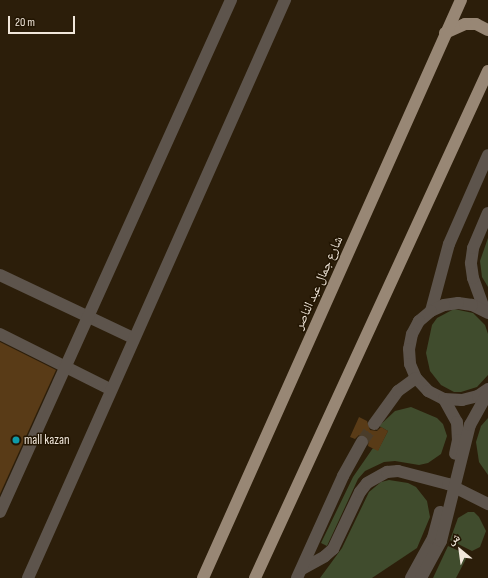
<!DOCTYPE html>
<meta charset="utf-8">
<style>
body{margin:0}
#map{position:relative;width:488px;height:578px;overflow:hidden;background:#2c1e0a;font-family:"Sofia Sans Condensed","Noto Naskh Arabic",sans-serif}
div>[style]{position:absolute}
.green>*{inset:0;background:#404c2d}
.building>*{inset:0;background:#593b17}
.minor-tunnel>*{height:12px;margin-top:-6px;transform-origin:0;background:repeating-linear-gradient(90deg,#4a3c29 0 12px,transparent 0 18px)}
.minor>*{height:12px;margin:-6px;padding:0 6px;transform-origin:6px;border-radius:6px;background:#5d544c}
.major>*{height:12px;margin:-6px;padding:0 6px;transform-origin:6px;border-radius:6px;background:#988775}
.dots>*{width:11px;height:11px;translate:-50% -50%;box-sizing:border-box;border:2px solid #221502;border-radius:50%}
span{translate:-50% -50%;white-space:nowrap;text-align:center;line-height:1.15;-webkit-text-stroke:3px #221502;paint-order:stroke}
.street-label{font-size:13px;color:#f1e7db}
.poi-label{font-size:13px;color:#f1e7db}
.left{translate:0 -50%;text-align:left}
.north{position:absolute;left:440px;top:530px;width:40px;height:40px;-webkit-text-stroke:3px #221502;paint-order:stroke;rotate:331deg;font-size:11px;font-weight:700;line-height:16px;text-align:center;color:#f1e7db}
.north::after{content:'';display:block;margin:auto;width:14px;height:18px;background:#f1e7db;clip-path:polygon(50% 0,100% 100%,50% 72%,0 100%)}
.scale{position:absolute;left:8px;top:16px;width:67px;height:18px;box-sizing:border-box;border:2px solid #f1e7db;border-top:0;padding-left:5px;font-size:12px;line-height:14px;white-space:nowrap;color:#f1e7db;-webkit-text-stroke:3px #221502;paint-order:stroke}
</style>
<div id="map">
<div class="green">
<i style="clip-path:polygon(488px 238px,488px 287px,482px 277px,480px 261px)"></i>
<i style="clip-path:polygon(454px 309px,473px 313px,485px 325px,488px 334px,488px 375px,477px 387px,461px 392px,454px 392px,441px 385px,430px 371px,426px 353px,432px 325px,437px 318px)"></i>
<i style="clip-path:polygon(411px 407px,437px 418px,443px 424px,447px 436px,441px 454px,428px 463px,419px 465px,395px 461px,384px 462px,365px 471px,358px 479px,327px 546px,321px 543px,353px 477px,373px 448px,378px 450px,388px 431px,379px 426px,395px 411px)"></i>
<i style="clip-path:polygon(488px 418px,488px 475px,479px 462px,476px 442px,481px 426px)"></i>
<i style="clip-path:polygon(389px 480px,408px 483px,416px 487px,427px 501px,430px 517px,417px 548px,372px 578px,320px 578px,342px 548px,369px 492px,381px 482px)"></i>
<i style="clip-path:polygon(468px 512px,474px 512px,479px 517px,486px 531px,480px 547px,472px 551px,450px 540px,458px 518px)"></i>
<i style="clip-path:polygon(448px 546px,468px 555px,456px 578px,433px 578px)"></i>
</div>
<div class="building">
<i style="clip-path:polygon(0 342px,56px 370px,0 494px)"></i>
<i style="clip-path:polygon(359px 417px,367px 421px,370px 430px,377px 431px,381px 427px,388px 431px,378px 451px,368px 446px,369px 439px,365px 435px,359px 435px,355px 439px,350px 437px)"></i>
</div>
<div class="minor-tunnel">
<i style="left:362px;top:442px;width:22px;rotate:-56deg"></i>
</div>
<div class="minor">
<i style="left:0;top:275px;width:147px;rotate:25.3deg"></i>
<i style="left:431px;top:311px;width:69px;rotate:-75deg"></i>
<i style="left:449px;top:244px;width:97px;rotate:-66.3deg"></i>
<i style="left:485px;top:311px;width:35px;rotate:-110deg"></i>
<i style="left:473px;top:278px;width:15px;rotate:-98deg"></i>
<i style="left:471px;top:263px;width:15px;rotate:-82deg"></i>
<i style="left:473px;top:248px;width:38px;rotate:-67deg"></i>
<i style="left:488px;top:313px;width:18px;rotate:-153deg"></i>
<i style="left:472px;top:305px;width:14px;rotate:-172deg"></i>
<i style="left:458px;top:303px;width:14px;rotate:172deg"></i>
<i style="left:444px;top:305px;width:14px;rotate:155deg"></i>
<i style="left:431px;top:311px;width:16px;rotate:140deg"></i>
<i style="left:419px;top:321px;width:15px;rotate:118deg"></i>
<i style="left:412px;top:334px;width:15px;rotate:101deg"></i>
<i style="left:409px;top:349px;width:15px;rotate:86deg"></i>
<i style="left:410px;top:364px;width:15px;rotate:67deg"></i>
<i style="left:416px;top:378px;width:18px;rotate:47deg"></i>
<i style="left:428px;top:391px;width:18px;rotate:27deg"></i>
<i style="left:444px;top:399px;width:18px;rotate:3deg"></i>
<i style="left:462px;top:400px;width:16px;rotate:-14deg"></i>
<i style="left:478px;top:396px;width:12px;rotate:-35deg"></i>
<i style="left:0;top:334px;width:123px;rotate:26.6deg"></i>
<i style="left:444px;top:399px;width:26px;rotate:61deg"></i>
<i style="left:457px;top:422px;width:18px;rotate:87deg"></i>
<i style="left:458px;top:440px;width:14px;rotate:102deg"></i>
<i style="left:374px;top:424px;width:41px;rotate:-54deg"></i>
<i style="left:398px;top:391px;width:22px;rotate:-36deg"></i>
<i style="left:0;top:512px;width:562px;rotate:-65.72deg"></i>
<i style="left:302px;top:569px;width:26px;rotate:-29deg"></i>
<i style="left:325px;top:556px;width:11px;rotate:-41deg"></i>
<i style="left:333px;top:549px;width:63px;rotate:-64.7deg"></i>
<i style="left:360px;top:492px;width:11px;rotate:-52deg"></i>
<i style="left:367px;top:483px;width:23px;rotate:-29deg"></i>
<i style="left:387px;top:472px;width:11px;rotate:-5deg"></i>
<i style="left:398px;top:471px;width:52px;rotate:14.6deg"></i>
<i style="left:448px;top:484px;width:45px;rotate:26.6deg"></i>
<i style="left:28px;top:578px;width:633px;rotate:-66.03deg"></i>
<i style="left:297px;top:578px;width:112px;rotate:-65.7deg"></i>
<i style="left:343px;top:476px;width:39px;rotate:-61deg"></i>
<i style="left:411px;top:578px;width:46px;rotate:-61.2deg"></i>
<i style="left:433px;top:538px;width:27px;rotate:-75deg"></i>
<i style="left:421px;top:578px;width:42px;rotate:-61.6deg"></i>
<i style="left:441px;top:541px;width:120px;rotate:-76deg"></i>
<i style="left:470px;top:425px;width:38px;rotate:-61deg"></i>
</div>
<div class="major">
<i style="left:445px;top:33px;width:22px;rotate:-24deg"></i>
<i style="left:465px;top:24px;width:11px"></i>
<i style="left:476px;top:24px;width:13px;rotate:27deg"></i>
<i style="left:203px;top:578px;width:633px;rotate:-65.95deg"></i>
<i style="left:255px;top:578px;width:558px;rotate:-65.32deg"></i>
</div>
<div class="dots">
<i style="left:16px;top:440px;background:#0f9aa8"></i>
</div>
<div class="street-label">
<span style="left:319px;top:283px;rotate:-66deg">شارع جمال عبد الناصر</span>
</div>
<div class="poi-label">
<span class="left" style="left:24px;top:440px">mall kazan</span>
</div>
<div class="north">ش</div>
<div class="scale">20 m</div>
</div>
